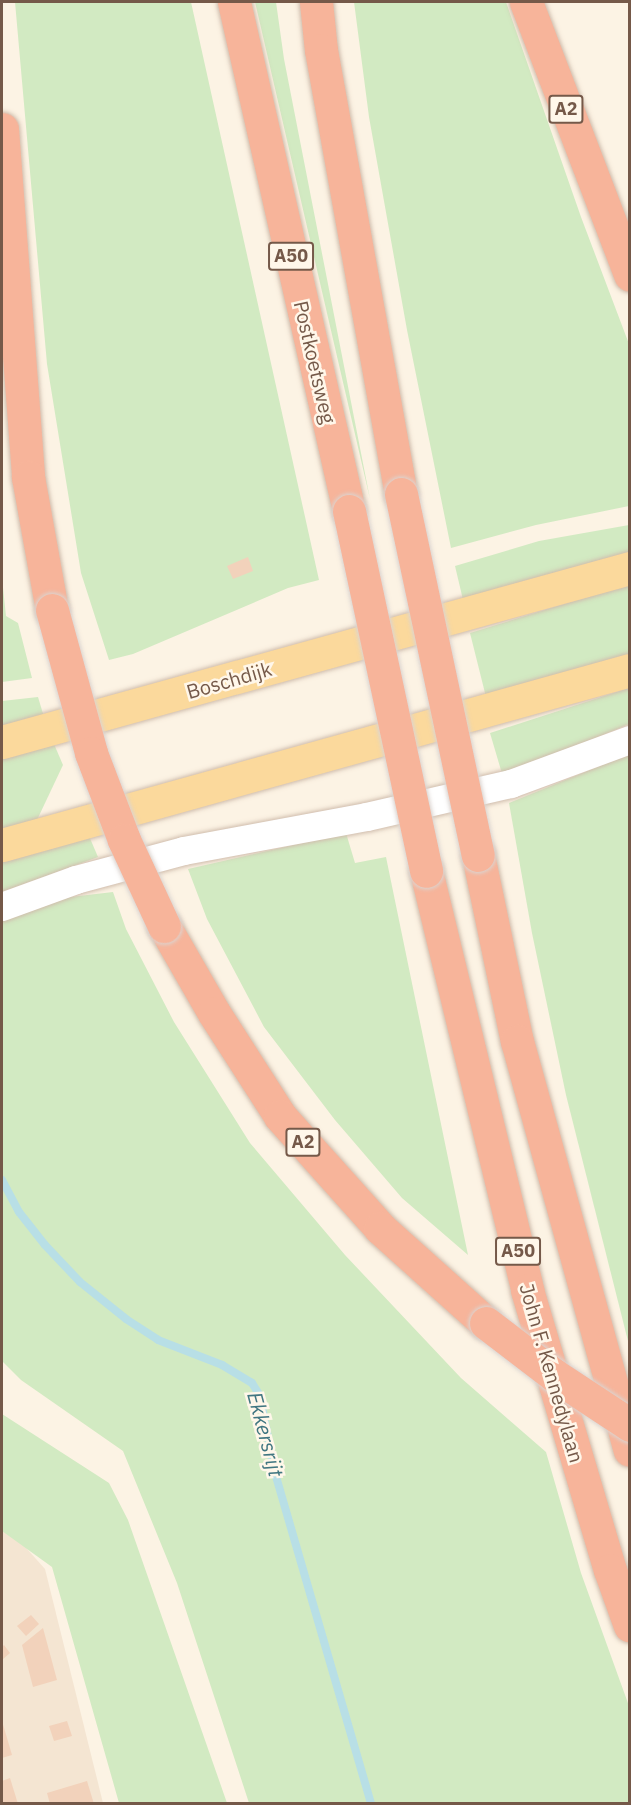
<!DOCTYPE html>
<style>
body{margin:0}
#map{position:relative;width:631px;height:1805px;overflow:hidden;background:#fcf3e4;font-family:"IBM Plex Sans",sans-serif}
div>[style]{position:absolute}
.residential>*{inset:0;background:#f4e5d2}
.green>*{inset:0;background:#d2eac2}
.stream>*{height:8px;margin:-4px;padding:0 4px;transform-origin:4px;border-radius:4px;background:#b8dfe6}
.building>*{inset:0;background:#f2d2bb}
.roads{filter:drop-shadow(0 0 2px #d0bdad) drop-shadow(0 0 2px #d0bdad)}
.minor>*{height:28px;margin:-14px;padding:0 14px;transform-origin:14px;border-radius:14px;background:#fff}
.primary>*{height:33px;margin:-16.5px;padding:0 16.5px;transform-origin:16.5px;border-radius:16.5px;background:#fbd99c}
.motorway>*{height:33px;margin:-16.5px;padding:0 16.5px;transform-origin:16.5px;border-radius:16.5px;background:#f7b49a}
.bridges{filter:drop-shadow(0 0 2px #dbd4d0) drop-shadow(0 0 2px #dbd4d0)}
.motorway-bridge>*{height:33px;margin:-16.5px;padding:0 16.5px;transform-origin:16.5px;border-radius:16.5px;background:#f7b49a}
span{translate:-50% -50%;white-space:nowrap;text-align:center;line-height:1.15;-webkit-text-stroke:5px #fff7ea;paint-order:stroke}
.shield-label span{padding:2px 4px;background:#fff7ea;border:2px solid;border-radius:4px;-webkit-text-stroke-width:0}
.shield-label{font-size:18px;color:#755949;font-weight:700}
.street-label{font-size:20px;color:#755949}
.water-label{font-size:21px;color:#407681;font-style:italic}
.frame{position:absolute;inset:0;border:3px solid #755949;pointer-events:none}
</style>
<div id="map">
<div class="residential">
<i style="clip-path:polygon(2px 1521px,45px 1569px,103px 1803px,2px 1803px)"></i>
</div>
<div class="green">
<i style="clip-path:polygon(15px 2px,191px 2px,319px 580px,288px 588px,133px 654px,109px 660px,81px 573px,47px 364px)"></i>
<i style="clip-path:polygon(255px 2px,276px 2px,284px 59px,370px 499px)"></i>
<i style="clip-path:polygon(354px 2px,506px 2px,581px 217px,629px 344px,629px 506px,536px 525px,451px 548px,407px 330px,369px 117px)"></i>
<i style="clip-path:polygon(629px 525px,629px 553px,464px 604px,455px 566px,539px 541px)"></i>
<i style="clip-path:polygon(2px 578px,6px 616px,18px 623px,32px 678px,2px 682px)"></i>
<i style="clip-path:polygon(629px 584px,629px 656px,487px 701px,470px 633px)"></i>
<i style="clip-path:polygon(629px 688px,629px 724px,503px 777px,490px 733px)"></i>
<i style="clip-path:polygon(38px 697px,44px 717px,2px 728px,2px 701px)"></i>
<i style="clip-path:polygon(54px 744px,63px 765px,37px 820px,2px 829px,2px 758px)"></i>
<i style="clip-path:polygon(629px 754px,629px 1345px,566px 1095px,532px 933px,509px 803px)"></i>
<i style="clip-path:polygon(346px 833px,355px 863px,386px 857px,468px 1255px,402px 1198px,335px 1120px,264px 1027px,207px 919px,188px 869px)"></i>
<i style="clip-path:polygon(89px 836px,98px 857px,2px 892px,2px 860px)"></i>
<i style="clip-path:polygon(113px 892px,126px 929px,174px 1022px,250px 1143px,345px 1255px,461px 1378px,546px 1452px,581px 1573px,629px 1706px,629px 1803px,249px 1803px,177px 1583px,123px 1451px,21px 1380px,2px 1361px,2px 920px,62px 898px)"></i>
<i style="clip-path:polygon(2px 1414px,109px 1483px,128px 1520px,227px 1803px,119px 1803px,52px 1567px,2px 1531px)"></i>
</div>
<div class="stream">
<i style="left:2px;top:1180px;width:36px;rotate:62deg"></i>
<i style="left:19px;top:1212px;width:42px;rotate:51.8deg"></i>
<i style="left:45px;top:1245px;width:51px;rotate:46.6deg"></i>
<i style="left:80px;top:1282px;width:59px;rotate:38.8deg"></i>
<i style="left:126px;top:1319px;width:38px;rotate:33deg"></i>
<i style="left:158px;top:1340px;width:69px;rotate:21.3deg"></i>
<i style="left:222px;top:1365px;width:35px;rotate:31deg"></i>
<i style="left:252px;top:1383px;width:15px;rotate:58deg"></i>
<i style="left:260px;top:1396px;width:78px;rotate:79deg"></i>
<i style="left:275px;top:1473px;width:345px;rotate:73.8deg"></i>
</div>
<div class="building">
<i style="clip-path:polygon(248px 557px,253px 571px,233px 579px,227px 566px)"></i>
<i style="clip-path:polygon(31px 1615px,39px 1624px,26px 1636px,17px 1626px)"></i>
<i style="clip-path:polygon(43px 1628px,57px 1680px,33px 1687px,22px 1645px)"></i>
<i style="clip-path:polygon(4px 1645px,10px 1653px,2px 1660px,2px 1647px)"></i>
<i style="clip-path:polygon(2px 1721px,12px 1755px,2px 1758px)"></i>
<i style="clip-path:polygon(67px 1721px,72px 1736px,54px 1741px,49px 1726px)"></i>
<i style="clip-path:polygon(10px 1778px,18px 1804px,2px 1804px,2px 1781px)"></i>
<i style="clip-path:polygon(87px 1781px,94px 1804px,50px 1804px,47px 1793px)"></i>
</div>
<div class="roads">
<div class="minor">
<i style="left:2px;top:907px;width:79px;rotate:-20deg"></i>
<i style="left:76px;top:880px;width:112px;rotate:-15deg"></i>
<i style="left:184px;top:851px;width:186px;rotate:-10.5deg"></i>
<i style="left:367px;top:817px;width:148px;rotate:-12.9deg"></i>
<i style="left:511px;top:784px;width:127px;rotate:-20.3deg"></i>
</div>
<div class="primary">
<i style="left:2px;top:742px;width:652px;rotate:-15.49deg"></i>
<i style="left:2px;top:845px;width:652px;rotate:-15.57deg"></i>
</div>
<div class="motorway">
<i style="left:234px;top:2px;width:522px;rotate:77.27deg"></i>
<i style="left:316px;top:2px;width:48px;rotate:84.1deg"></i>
<i style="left:321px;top:50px;width:451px;rotate:79.8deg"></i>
<i style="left:526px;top:2px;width:292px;rotate:69.1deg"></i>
<i style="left:2px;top:129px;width:349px;rotate:85.7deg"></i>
<i style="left:28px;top:477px;width:135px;rotate:79.8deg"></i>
<i style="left:478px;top:855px;width:190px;rotate:78.2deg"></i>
<i style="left:517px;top:1041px;width:424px;rotate:74.6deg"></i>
<i style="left:426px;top:871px;width:431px;rotate:76.4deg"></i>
<i style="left:527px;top:1290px;width:292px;rotate:73.5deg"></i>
<i style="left:610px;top:1570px;width:59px;rotate:70.3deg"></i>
<i style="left:164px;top:926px;width:100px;rotate:60.1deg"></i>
<i style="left:214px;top:1013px;width:122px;rotate:57.3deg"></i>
<i style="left:280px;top:1116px;width:150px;rotate:48.2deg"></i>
<i style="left:380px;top:1228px;width:142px;rotate:41.9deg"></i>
</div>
</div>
<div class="bridges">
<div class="motorway-bridge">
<i style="left:401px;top:494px;width:369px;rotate:78deg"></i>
<i style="left:349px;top:511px;width:368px;rotate:77.9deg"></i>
<i style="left:52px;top:610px;width:148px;rotate:74.7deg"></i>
<i style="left:91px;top:753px;width:93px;rotate:69.2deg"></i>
<i style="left:124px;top:840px;width:95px;rotate:65.1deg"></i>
<i style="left:486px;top:1323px;width:86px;rotate:37.4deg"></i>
<i style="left:554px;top:1375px;width:91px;rotate:33.3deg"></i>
</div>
</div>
<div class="shield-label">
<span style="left:566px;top:109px">A2</span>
<span style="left:291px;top:256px">A50</span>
<span style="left:303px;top:1142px">A2</span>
<span style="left:518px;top:1251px">A50</span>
</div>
<div class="street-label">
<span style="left:315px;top:362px;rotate:77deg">Postkoetsweg</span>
<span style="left:229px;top:680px;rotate:-16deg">Boschdijk</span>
<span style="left:552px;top:1373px;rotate:74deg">John F. Kennedylaan</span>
</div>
<div class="water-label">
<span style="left:266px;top:1434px;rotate:75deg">Ekkersrijt</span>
</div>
<div class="frame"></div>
</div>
